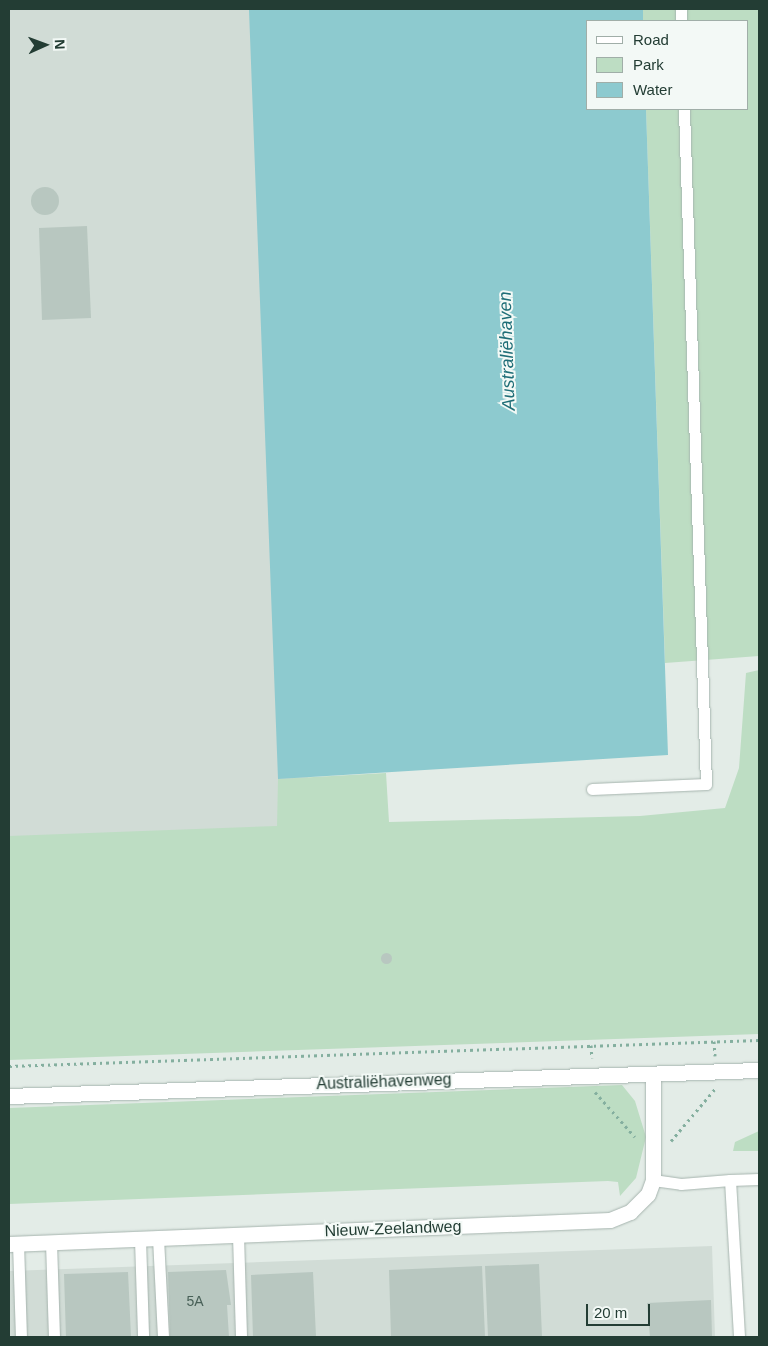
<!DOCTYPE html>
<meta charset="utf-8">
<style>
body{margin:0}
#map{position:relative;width:768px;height:1346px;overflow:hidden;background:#e3ece7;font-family:Arial,sans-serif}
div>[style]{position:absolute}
.built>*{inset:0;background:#d1dcd6}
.green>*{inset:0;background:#bdddc3}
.water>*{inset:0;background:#8dcacf}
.building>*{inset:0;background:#b8c7c0}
.round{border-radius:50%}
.path>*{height:3px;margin-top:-1.5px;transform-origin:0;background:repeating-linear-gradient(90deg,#84af9f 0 2.5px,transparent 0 6.5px)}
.roads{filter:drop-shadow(0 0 1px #a6b4ae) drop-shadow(0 0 1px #a6b4ae)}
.service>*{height:11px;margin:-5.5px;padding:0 5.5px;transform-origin:5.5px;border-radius:5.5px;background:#fff}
.minor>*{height:15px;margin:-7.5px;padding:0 7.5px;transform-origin:7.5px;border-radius:7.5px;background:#fff}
.tertiary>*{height:15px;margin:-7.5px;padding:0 7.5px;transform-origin:7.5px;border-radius:7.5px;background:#fff}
span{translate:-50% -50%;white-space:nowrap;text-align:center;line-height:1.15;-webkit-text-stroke:4px #f3f9f6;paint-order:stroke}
.number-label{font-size:14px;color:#486057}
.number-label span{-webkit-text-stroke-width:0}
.street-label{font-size:16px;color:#233d34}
.water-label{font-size:18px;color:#1f6e77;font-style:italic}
.frame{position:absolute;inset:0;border:10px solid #233d34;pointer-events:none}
.legend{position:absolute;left:586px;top:20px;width:162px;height:90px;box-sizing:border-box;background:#f3f9f6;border:1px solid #a0aea8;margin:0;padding:6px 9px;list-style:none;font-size:15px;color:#233d34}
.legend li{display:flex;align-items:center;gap:10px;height:25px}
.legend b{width:25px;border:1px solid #a0aea8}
.north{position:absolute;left:20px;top:20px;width:50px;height:50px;-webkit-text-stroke:4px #f3f9f6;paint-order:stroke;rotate:88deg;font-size:14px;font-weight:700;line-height:20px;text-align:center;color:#233d34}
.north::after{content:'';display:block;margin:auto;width:18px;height:22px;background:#233d34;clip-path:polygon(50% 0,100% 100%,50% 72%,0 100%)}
.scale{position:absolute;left:586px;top:1304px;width:64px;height:22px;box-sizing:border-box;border:2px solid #233d34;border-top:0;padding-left:6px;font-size:15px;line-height:18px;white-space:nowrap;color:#233d34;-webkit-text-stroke:4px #f3f9f6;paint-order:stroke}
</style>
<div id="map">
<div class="built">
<i style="clip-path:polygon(9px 9px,285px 9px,310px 853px,9px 901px)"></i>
<i style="clip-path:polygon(712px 1246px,715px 1337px,9px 1337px,9px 1271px)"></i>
</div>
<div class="green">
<i style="clip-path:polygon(643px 9px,759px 9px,759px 656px,665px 663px,646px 109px,747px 109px,747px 21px,643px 21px)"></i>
<i style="clip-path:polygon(759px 670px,759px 1034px,9px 1060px,9px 836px,277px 826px,278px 779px,386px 773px,389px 822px,640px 816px,725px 808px,739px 768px,746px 673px)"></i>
<i style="clip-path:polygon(622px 1085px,635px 1101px,646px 1137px,636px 1178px,620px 1196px,618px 1182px,608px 1181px,9px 1204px,9px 1108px)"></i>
<i style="clip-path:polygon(759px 1131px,759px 1151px,733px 1151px,735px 1142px)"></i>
</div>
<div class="water">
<i style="clip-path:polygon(205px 9px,643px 9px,643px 21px,587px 21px,587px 109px,646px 109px,668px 755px,278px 779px,249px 10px)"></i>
</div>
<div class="building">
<i class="round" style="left:31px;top:187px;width:28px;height:28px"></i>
<i style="clip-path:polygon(87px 226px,91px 318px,42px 320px,39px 228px)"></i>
<i class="round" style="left:380.5px;top:952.5px;width:11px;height:11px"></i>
<i style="clip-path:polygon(539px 1264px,542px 1337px,488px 1337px,485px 1266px)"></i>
<i style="clip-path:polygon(482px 1266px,485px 1337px,391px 1337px,389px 1270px)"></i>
<i style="clip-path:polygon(226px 1270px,231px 1305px,227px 1305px,229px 1337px,170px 1337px,168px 1272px)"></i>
<i style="clip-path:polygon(128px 1272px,131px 1337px,66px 1337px,64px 1274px)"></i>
<i style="clip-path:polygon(313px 1272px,316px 1337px,253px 1337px,251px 1275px)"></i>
<i style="clip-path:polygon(711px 1300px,712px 1337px,650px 1337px,647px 1303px)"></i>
</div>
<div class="path">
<i style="left:714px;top:1041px;width:15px;rotate:86deg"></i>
<i style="left:591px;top:1045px;width:13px;rotate:86deg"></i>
<i style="left:9px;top:1066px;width:750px;rotate:-1.99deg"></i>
<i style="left:595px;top:1092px;width:60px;rotate:48.4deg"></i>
<i style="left:671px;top:1141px;width:68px;rotate:-49.8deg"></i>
</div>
<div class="roads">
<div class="service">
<i style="left:681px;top:9px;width:12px;rotate:90deg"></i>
<i style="left:592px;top:789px;width:114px;rotate:-2.5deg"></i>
<i style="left:706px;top:784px;width:675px;rotate:-91.87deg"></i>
<i style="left:653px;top:1180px;width:28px;rotate:8deg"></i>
<i style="left:681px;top:1184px;width:49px;rotate:-4.7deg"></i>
<i style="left:730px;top:1180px;width:157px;rotate:86.7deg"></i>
<i style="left:730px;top:1180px;width:29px;rotate:-2deg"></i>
<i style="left:238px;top:1235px;width:102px;rotate:88.3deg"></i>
<i style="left:158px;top:1238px;width:99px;rotate:87.1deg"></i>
<i style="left:140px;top:1239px;width:98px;rotate:88.2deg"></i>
<i style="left:51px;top:1242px;width:95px;rotate:88.2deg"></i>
<i style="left:18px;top:1243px;width:94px;rotate:88.2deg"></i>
</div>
<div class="minor">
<i style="left:9px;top:1244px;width:601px;rotate:-2.29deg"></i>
<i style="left:610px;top:1220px;width:22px;rotate:-22deg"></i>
<i style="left:630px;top:1212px;width:25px;rotate:-45deg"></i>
<i style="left:648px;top:1194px;width:15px;rotate:-70deg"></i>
<i style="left:653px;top:1180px;width:106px;rotate:-90deg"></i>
</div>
<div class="tertiary">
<i style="left:9px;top:1096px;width:750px;rotate:-1.99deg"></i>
</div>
</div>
<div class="number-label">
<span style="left:195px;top:1301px">5A</span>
</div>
<div class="street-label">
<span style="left:384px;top:1082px;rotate:-2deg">Australiëhavenweg</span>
<span style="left:393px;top:1229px;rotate:-2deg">Nieuw-Zeelandweg</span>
</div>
<div class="water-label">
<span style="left:507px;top:351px;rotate:-92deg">Australiëhaven</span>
</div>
<div class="frame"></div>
<ul class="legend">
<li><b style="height:6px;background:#fff"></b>Road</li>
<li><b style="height:14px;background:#bdddc3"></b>Park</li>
<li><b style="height:14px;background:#8dcacf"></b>Water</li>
</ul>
<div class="north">N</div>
<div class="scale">20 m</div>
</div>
